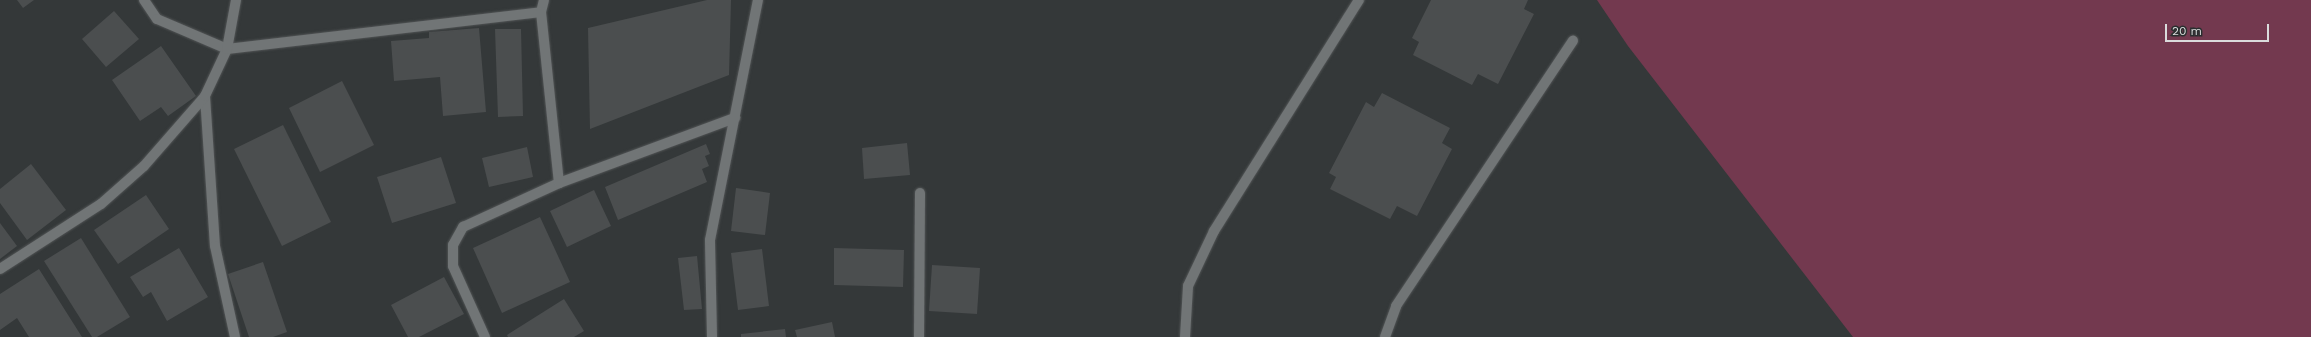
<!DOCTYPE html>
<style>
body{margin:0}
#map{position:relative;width:2311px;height:337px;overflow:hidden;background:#343839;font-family:"Work Sans",sans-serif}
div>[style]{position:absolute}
.green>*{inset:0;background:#73394f}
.building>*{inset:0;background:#4b4e4f}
.roads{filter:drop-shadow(0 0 1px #515455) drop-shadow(0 0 1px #515455)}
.street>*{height:10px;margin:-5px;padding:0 5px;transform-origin:5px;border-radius:5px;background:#717576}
span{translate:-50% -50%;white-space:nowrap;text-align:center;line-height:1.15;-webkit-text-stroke:4px #2a2e2f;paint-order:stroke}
.scale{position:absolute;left:2165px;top:24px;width:104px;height:18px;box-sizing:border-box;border:2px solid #dadcdc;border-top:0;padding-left:5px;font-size:12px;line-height:14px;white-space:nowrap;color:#dadcdc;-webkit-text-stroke:3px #2a2e2f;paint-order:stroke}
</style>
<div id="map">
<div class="green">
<i style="clip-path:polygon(1597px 0,2311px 0,2311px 337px,1853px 337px,1628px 46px)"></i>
</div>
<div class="building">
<i style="clip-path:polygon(17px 0,34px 0,23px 8px)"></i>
<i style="clip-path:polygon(707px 0,731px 0,729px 75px,590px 129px,588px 28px)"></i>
<i style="clip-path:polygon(1431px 0,1528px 0,1524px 9px,1534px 14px,1498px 84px,1478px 74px,1472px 85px,1413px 55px,1419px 42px,1412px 38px)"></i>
<i style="clip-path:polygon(114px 11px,139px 39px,106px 67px,82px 39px)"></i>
<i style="clip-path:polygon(479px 28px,486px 112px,443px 116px,440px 77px,394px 81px,391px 41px,429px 38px,429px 32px)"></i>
<i style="clip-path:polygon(495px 29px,521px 29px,523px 116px,498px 117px)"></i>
<i style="clip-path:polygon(161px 46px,196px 96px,168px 116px,161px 107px,140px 121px,112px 80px)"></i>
<i style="clip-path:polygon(342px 81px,374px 145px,320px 172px,289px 108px)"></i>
<i style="clip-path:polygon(1382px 93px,1450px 128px,1442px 143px,1452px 149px,1417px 216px,1397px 206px,1390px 219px,1330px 189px,1336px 177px,1329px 173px,1366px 102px,1374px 107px)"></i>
<i style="clip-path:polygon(283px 125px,331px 222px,282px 246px,234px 149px)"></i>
<i style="clip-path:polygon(907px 143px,910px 175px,864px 179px,862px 148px)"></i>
<i style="clip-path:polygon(706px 144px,710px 154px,705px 156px,709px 166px,702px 169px,707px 182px,618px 220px,605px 187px)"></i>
<i style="clip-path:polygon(527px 147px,533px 177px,489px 187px,482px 158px)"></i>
<i style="clip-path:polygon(441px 157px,456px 203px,392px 223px,377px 177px)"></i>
<i style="clip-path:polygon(31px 164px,66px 210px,27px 240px,0 203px,0 189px)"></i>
<i style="clip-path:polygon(736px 188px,770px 193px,765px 235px,731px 231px)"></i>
<i style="clip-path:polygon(594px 190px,611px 226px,567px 247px,550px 211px)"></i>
<i style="clip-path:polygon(146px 195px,169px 229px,118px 264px,94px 230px)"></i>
<i style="clip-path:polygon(540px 217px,570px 282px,502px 313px,473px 248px)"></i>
<i style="clip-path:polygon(0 223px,17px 246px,0 259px)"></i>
<i style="clip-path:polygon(81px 238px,130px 317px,97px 337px,92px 337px,44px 261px)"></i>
<i style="clip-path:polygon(179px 248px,208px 297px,167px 321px,151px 292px,143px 297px,130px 277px)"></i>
<i style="clip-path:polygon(834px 248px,904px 250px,903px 287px,834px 285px)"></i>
<i style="clip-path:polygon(762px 249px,769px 306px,738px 310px,731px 253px)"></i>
<i style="clip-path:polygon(697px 256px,702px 309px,684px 310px,678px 258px)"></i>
<i style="clip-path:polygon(263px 262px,287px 332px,273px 337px,249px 337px,228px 274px)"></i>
<i style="clip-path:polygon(932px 265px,980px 268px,977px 314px,929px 311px)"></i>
<i style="clip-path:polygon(39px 269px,82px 337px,29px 337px,17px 318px,0 330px,0 294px)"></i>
<i style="clip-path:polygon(444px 277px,464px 314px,419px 337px,408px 337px,391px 305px)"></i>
<i style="clip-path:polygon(564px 299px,584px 331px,574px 337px,508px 337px,507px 335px)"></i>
<i style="clip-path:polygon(832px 322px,835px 337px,797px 337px,795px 330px)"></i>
<i style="clip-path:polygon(785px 329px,786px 337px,741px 337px,741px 334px)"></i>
</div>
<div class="roads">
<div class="street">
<i style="left:144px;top:0;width:23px;rotate:56deg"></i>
<i style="left:157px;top:19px;width:76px;rotate:23.2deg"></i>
<i style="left:227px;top:49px;width:316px;rotate:-6.7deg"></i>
<i style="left:544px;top:0;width:12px;rotate:104deg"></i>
<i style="left:541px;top:12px;width:172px;rotate:84deg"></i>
<i style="left:205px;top:96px;width:150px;rotate:86.2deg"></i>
<i style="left:215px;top:246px;width:93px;rotate:77.6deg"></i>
<i style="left:0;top:269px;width:120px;rotate:-32.8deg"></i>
<i style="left:101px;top:204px;width:57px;rotate:-41.5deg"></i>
<i style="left:144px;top:166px;width:93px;rotate:-48.9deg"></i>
<i style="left:205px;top:96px;width:52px;rotate:-64.9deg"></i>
<i style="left:227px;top:49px;width:50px;rotate:-79.6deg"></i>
<i style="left:485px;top:337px;width:78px;rotate:-114.3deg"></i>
<i style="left:453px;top:266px;width:21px;rotate:-90deg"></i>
<i style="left:453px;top:245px;width:21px;rotate:-61deg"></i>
<i style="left:463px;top:227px;width:106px;rotate:-24.6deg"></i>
<i style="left:559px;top:183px;width:188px;rotate:-20.3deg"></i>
<i style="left:712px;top:337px;width:97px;rotate:-91.2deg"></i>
<i style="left:710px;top:240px;width:245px;rotate:-78.7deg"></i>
<i style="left:919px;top:337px;width:144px;rotate:-89.6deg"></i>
<i style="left:1185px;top:337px;width:51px;rotate:-86.6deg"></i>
<i style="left:1188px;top:286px;width:61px;rotate:-64.7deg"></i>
<i style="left:1214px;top:231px;width:273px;rotate:-57.9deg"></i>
<i style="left:1385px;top:337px;width:33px;rotate:-70deg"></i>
<i style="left:1396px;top:306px;width:319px;rotate:-56.3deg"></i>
</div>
</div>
<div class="scale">20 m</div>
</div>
